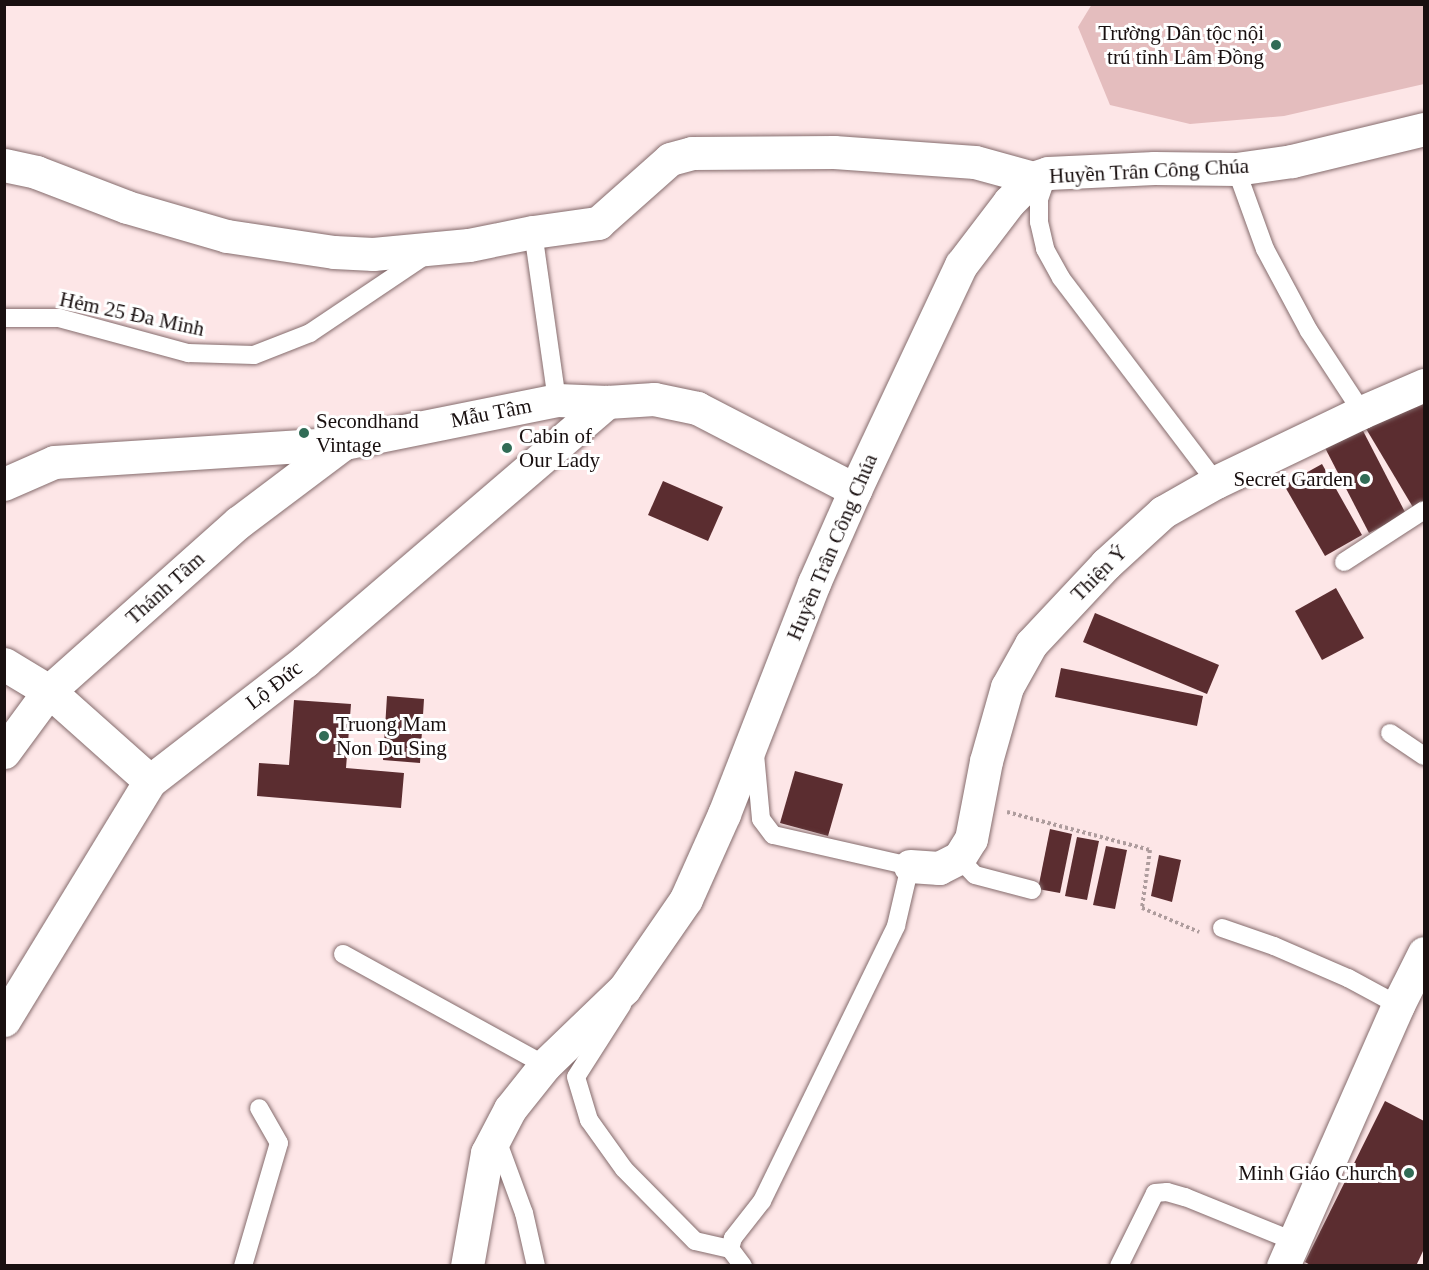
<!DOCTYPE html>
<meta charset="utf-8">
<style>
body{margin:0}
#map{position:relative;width:1429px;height:1270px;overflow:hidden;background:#fde6e7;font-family:Georgia,serif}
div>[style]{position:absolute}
.green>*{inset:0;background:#e4bdbe}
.building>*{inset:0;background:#5b2d30}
.path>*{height:4px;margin-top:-2px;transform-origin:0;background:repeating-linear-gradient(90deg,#ae9c9d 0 3px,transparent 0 6px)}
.roads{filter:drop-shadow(0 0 2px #856c6d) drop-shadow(0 0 2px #856c6d)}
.lane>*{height:18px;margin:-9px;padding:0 9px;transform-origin:9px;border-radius:9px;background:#fff}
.street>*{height:33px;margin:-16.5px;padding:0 16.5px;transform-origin:16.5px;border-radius:16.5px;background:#fff}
.secondary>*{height:33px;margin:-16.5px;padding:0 16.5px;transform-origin:16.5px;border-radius:16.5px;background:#fff}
.dots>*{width:16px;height:16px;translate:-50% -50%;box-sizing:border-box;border:3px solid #fff;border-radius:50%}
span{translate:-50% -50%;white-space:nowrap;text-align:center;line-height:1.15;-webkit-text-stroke:6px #fff;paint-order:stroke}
.poi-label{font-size:21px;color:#191010}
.right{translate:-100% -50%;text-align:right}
.left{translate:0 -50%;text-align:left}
.street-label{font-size:21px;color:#191010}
.frame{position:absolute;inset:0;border:6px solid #191010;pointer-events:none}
</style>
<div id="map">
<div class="green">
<i style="clip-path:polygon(1092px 4px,1424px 5px,1424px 84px,1284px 116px,1190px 124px,1110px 105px,1078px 27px)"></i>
</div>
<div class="building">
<i style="clip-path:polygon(1424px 400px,1424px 502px,1414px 509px,1365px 427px)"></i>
<i style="clip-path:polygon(1360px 425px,1406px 514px,1369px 533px,1323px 444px)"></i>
<i style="clip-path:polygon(1322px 464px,1362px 535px,1325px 556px,1284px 485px)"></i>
<i style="clip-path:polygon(663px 481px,723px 507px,708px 541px,648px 515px)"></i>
<i style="clip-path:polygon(1336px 588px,1364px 638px,1322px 660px,1295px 611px)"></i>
<i style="clip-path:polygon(1095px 613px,1219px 665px,1207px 694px,1083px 642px)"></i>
<i style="clip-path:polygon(1061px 668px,1203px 696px,1197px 726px,1055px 697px)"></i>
<i style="clip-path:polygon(387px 696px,424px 699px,420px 763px,383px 760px)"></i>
<i style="clip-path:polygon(294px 700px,351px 704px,346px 768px,404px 773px,401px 808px,257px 796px,259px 763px,289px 765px)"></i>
<i style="clip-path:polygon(795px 771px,843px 784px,828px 836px,780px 823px)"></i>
<i style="clip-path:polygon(1050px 829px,1072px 834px,1060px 893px,1038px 889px)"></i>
<i style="clip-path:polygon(1077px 837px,1099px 841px,1087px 900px,1065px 896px)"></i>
<i style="clip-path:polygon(1106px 846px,1127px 850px,1115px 909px,1093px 905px)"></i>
<i style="clip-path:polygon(1159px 855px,1181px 860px,1172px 902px,1151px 896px)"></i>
<i style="clip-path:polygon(1385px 1101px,1424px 1121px,1424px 1249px,1416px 1266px,1312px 1266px,1305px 1262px)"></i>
</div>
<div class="path">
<i style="left:1007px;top:812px;width:148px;rotate:14.9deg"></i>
<i style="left:1150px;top:850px;width:59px;rotate:97.9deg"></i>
<i style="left:1142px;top:908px;width:62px;rotate:22.8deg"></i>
</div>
<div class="roads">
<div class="lane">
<i style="left:1236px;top:169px;width:85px;rotate:70.1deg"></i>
<i style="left:1265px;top:249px;width:93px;rotate:61.8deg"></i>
<i style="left:1309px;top:331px;width:97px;rotate:56.8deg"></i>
<i style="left:1048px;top:173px;width:28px;rotate:109deg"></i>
<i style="left:1039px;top:199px;width:23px;rotate:90deg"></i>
<i style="left:1039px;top:222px;width:28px;rotate:77deg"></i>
<i style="left:1045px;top:249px;width:33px;rotate:61deg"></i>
<i style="left:1061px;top:278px;width:256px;rotate:52.8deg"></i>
<i style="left:533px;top:232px;width:170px;rotate:81.9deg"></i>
<i style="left:4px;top:318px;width:55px"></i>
<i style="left:59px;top:318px;width:134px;rotate:15.2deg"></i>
<i style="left:188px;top:353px;width:66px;rotate:1.7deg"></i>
<i style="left:254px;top:355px;width:60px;rotate:-21.4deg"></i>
<i style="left:310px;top:333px;width:140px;rotate:-33.9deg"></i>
<i style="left:1344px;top:562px;width:95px;rotate:-33deg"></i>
<i style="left:1390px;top:733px;width:41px;rotate:34.1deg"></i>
<i style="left:959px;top:858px;width:23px;rotate:47deg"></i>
<i style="left:975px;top:875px;width:59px;rotate:14.7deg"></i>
<i style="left:1222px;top:928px;width:55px;rotate:19.1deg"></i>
<i style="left:1274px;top:946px;width:81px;rotate:23.4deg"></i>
<i style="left:1348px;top:978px;width:57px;rotate:28.4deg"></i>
<i style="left:343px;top:954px;width:230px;rotate:28.8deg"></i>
<i style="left:622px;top:1005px;width:85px;rotate:122.6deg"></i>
<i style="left:576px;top:1077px;width:45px;rotate:73.2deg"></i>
<i style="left:589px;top:1120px;width:60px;rotate:54.5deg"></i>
<i style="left:624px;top:1169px;width:101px;rotate:45.4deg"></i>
<i style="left:695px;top:1241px;width:36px;rotate:13deg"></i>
<i style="left:496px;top:1137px;width:81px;rotate:69.8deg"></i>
<i style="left:524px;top:1213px;width:54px;rotate:77.2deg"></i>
<i style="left:243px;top:1266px;width:128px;rotate:-73.7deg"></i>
<i style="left:279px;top:1143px;width:40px;rotate:-119.7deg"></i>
<i style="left:743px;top:1266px;width:21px;rotate:-127deg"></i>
<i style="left:730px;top:1249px;width:11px;rotate:-75deg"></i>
<i style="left:733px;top:1238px;width:47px;rotate:-51.9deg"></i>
<i style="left:762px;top:1201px;width:306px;rotate:-64deg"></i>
<i style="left:896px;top:926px;width:62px;rotate:-76.9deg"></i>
<i style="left:910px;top:866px;width:140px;rotate:-167.2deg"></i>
<i style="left:773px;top:835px;width:20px;rotate:-127deg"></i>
<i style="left:761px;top:819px;width:65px;rotate:-95.3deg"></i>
<i style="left:1119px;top:1266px;width:81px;rotate:-63.7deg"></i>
<i style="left:1155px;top:1193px;width:12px;rotate:-5deg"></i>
<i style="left:1167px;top:1192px;width:19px;rotate:16deg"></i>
<i style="left:1185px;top:1197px;width:120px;rotate:22.1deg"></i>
</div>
<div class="street">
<i style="left:4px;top:165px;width:33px;rotate:12deg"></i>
<i style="left:36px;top:172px;width:97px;rotate:21deg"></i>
<i style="left:127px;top:207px;width:104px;rotate:16.2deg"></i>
<i style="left:227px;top:236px;width:108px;rotate:8.5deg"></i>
<i style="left:334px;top:252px;width:39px;rotate:3deg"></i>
<i style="left:373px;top:254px;width:96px;rotate:-5.4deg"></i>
<i style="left:469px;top:245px;width:65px;rotate:-11.5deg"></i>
<i style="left:533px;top:232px;width:66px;rotate:-7.9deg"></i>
<i style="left:598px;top:223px;width:96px;rotate:-41.6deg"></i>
<i style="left:670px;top:159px;width:23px;rotate:-15deg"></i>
<i style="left:692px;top:153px;width:142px;rotate:-0.4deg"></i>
<i style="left:834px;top:152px;width:141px;rotate:4.1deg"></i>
<i style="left:975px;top:162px;width:60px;rotate:15.4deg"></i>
<i style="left:4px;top:484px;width:55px;rotate:-23.7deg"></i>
<i style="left:54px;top:462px;width:291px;rotate:-3.7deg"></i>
<i style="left:344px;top:443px;width:217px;rotate:-11.4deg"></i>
<i style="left:557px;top:400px;width:50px;rotate:2.3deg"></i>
<i style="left:607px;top:402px;width:47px;rotate:-3.7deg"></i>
<i style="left:654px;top:399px;width:44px;rotate:11.8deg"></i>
<i style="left:697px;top:408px;width:178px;rotate:27.4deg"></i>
<i style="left:4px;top:664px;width:52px;rotate:31deg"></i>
<i style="left:49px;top:691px;width:135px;rotate:41.7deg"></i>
<i style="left:4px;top:752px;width:76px;rotate:-53.6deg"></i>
<i style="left:49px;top:691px;width:254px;rotate:-41.7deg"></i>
<i style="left:239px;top:522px;width:131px;rotate:-37deg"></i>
<i style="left:910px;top:866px;width:29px;rotate:4deg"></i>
<i style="left:939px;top:868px;width:22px;rotate:-27deg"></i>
<i style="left:959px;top:858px;width:22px;rotate:-58deg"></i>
<i style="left:971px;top:839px;width:79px;rotate:-79.1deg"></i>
<i style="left:986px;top:761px;width:77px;rotate:-74.2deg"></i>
<i style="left:1007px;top:687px;width:49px;rotate:-60.8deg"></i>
<i style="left:1031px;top:644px;width:110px;rotate:-46.8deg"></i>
<i style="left:1106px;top:564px;width:77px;rotate:-42.4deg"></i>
<i style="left:1163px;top:512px;width:61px;rotate:-29.5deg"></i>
<i style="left:1216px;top:482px;width:162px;rotate:-25.6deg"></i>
<i style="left:1362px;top:412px;width:68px;rotate:-23.5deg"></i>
<i style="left:4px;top:1020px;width:280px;rotate:-58.6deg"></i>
<i style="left:150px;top:781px;width:196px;rotate:-37.7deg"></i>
<i style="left:305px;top:661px;width:398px;rotate:-40.6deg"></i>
<i style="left:1283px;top:1266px;width:285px;rotate:-66.2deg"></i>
<i style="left:1398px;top:1005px;width:58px;rotate:-63.4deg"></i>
</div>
<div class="secondary">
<i style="left:467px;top:1266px;width:115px;rotate:-80deg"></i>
<i style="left:487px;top:1153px;width:50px;rotate:-62.4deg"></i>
<i style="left:510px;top:1109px;width:56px;rotate:-51.5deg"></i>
<i style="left:545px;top:1065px;width:110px;rotate:-43.9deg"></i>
<i style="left:624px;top:989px;width:109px;rotate:-55.4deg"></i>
<i style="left:686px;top:899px;width:93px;rotate:-65.9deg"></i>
<i style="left:724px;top:814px;width:248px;rotate:-68.7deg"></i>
<i style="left:814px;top:583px;width:102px;rotate:-66.2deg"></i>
<i style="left:855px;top:490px;width:249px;rotate:-64.8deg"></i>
<i style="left:961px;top:265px;width:79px;rotate:-52.7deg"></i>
<i style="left:1009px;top:202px;width:34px;rotate:-45deg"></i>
<i style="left:1033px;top:178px;width:16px;rotate:-18deg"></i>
<i style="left:1048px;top:173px;width:106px;rotate:-2.7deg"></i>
<i style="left:1154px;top:168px;width:82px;rotate:0.7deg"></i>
<i style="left:1236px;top:169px;width:57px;rotate:-8.1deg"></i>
<i style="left:1292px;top:161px;width:136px;rotate:-13.6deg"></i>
</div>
</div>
<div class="dots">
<i style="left:1276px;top:45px;background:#316c56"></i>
<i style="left:304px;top:433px;background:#316c56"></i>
<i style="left:507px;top:448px;background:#316c56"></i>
<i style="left:1365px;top:479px;background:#316c56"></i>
<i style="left:324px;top:736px;background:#316c56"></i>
<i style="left:1409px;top:1173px;background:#316c56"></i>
</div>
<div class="poi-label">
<span class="right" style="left:1264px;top:45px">Trường Dân tộc nội<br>trú tỉnh Lâm Đồng</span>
<span class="left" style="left:316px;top:433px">Secondhand<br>Vintage</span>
<span class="left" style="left:519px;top:448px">Cabin of<br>Our Lady</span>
<span class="right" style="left:1353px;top:479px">Secret Garden</span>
<span class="left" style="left:336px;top:736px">Truong Mam<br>Non Du Sing</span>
<span class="right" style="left:1397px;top:1173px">Minh Giáo Church</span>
</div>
<div class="street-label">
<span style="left:1149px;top:171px;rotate:-3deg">Huyền Trân Công Chúa</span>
<span style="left:132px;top:314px;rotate:12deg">Hẻm 25 Đa Minh</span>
<span style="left:491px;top:413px;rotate:-11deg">Mẫu Tâm</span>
<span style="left:832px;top:547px;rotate:-67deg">Huyền Trân Công Chúa</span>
<span style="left:1099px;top:573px;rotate:-45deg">Thiện Ý</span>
<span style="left:165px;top:588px;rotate:-42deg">Thánh Tâm</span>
<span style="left:274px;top:685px;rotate:-38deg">Lộ Đức</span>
</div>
<div class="frame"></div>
</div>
